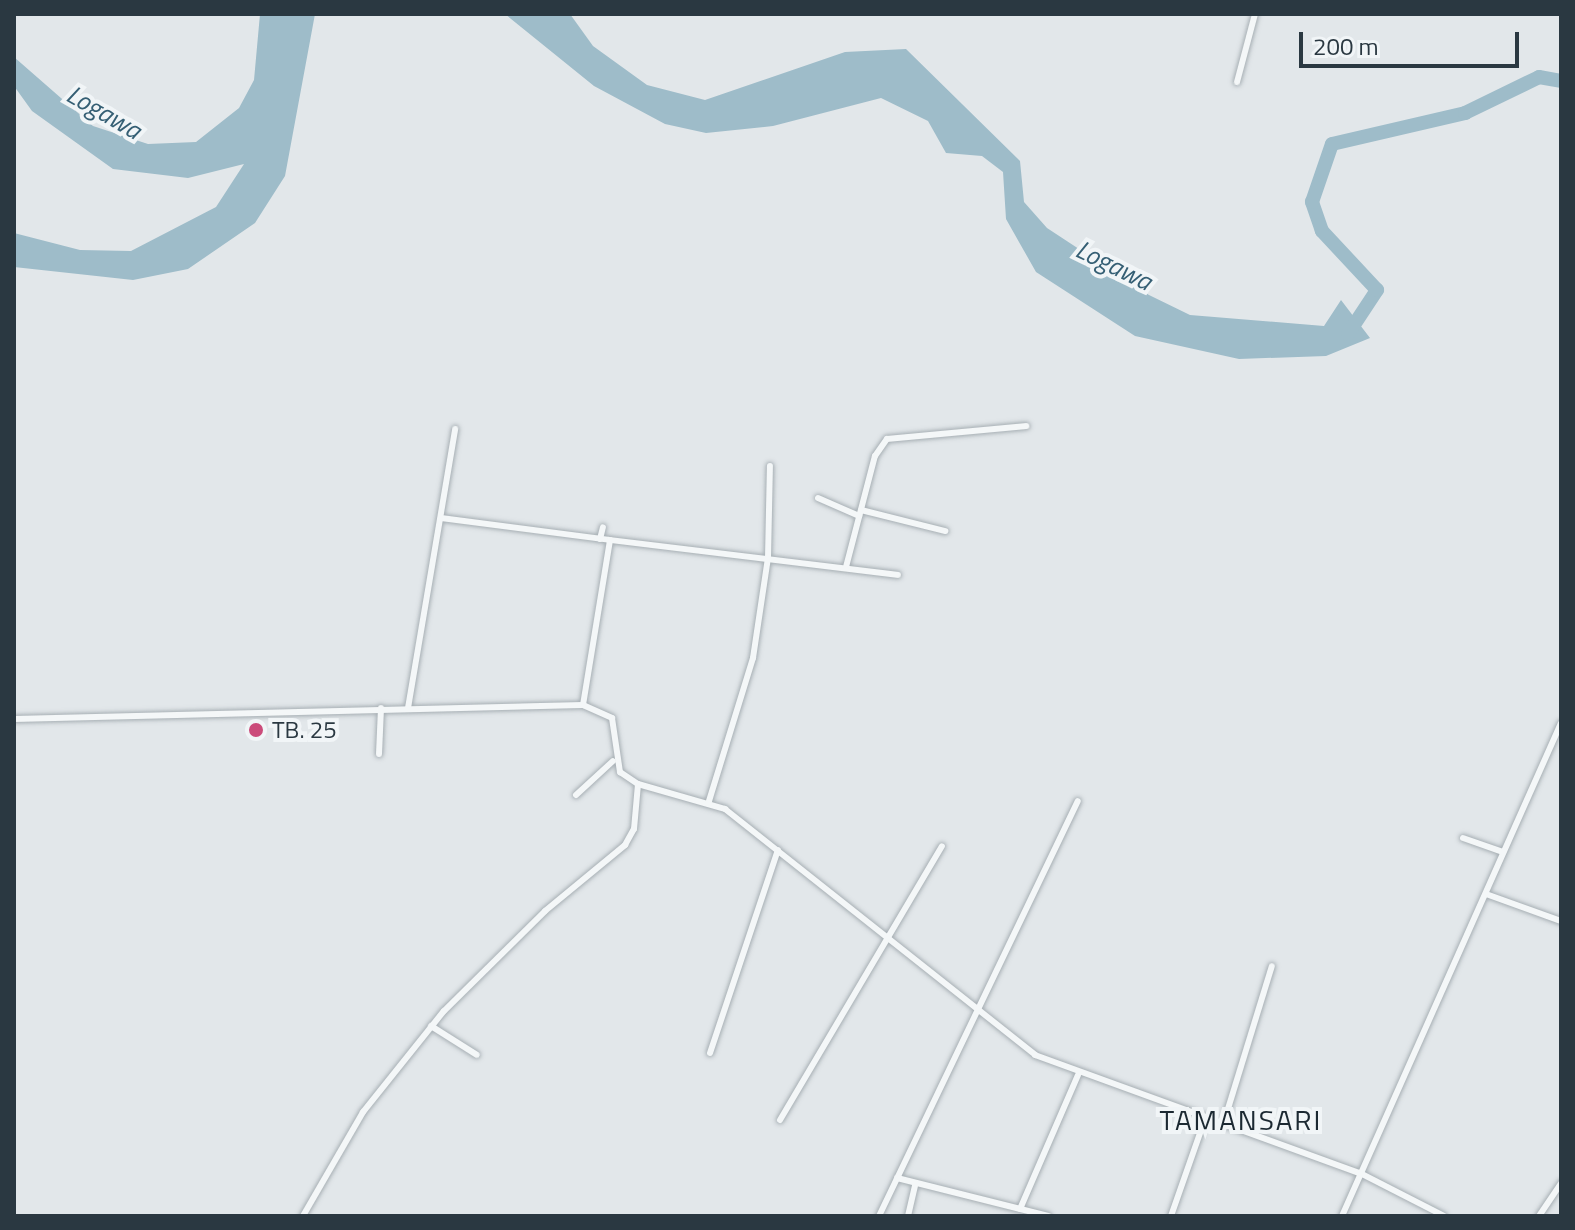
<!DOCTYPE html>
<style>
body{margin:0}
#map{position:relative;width:1575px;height:1230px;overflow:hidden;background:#e2e7ea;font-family:"Titillium Web",sans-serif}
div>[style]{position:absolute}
.water>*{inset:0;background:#9ebcc9}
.river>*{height:14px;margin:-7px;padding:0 7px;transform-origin:7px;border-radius:7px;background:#9ebcc9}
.roads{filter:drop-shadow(0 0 2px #a7afb4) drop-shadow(0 0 2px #a7afb4)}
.street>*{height:6px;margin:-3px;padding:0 3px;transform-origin:3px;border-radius:3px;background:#f4f7f8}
.dots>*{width:22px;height:22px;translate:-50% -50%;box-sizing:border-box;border:4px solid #f1f5f7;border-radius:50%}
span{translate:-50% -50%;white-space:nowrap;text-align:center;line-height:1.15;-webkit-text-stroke:8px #f1f5f7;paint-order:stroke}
.poi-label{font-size:24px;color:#2a3841}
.left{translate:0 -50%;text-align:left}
.water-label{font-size:26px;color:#355f74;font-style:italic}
.quarter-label{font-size:28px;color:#1c2932;letter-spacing:2px}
.frame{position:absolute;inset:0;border:16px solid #2a3841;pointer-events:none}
.scale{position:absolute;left:1299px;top:32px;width:220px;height:36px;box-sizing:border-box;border:4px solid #2a3841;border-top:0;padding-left:10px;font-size:24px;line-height:28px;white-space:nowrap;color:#2a3841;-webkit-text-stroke:6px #f1f5f7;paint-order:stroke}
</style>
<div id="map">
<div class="water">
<i style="clip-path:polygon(260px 14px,315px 14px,285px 176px,255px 223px,188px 269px,133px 280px,14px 267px,14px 233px,80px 250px,131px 251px,216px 207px,244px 164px,188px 178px,113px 169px,32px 111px,14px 86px,14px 57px,93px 126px,148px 144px,196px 142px,239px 108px,254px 80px)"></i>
<i style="clip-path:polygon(505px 14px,570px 14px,593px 46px,647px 85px,705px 100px,845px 52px,906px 49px,1020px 161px,1024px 202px,1047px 228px,1149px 295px,1190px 315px,1324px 326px,1341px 300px,1370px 338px,1326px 356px,1239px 359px,1135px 336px,1036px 272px,1006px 219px,1003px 172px,982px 156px,946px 153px,928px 121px,881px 98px,773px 126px,706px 133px,665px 124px,594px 86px)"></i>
</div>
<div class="river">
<i style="left:1348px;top:334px;width:53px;rotate:-56.6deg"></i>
<i style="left:1377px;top:290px;width:81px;rotate:-133deg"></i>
<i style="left:1322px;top:231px;width:31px;rotate:-109deg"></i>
<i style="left:1312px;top:202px;width:61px;rotate:-71deg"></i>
<i style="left:1332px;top:144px;width:137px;rotate:-13.1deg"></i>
<i style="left:1465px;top:113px;width:82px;rotate:-25.9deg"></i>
<i style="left:1539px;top:77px;width:22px;rotate:10deg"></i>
</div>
<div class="roads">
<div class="street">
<i style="left:1237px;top:82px;width:70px;rotate:-75.2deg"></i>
<i style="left:818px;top:498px;width:45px;rotate:23.7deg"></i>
<i style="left:861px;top:510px;width:87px;rotate:14deg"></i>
<i style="left:441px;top:518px;width:170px;rotate:7.4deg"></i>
<i style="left:600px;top:539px;width:12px;rotate:-76deg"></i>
<i style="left:846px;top:567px;width:115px;rotate:-75.4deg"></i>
<i style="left:875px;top:456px;width:21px;rotate:-55deg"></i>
<i style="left:887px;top:439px;width:140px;rotate:-5.3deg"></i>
<i style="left:583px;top:705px;width:167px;rotate:-80.7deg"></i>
<i style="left:610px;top:540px;width:290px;rotate:6.9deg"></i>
<i style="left:408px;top:708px;width:283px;rotate:-80.4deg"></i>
<i style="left:14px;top:719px;width:569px;rotate:-1.41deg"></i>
<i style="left:583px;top:705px;width:32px;rotate:24deg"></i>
<i style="left:612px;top:718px;width:55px;rotate:81.6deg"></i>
<i style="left:620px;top:772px;width:22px;rotate:34deg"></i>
<i style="left:638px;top:784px;width:91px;rotate:16deg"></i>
<i style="left:725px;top:809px;width:396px;rotate:38.4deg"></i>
<i style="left:1035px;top:1055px;width:346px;rotate:20deg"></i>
<i style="left:1360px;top:1173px;width:94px;rotate:27.1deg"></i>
<i style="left:379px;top:754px;width:46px;rotate:-87.5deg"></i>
<i style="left:576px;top:795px;width:50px;rotate:-42.6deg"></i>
<i style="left:709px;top:801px;width:150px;rotate:-72.9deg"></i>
<i style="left:753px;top:658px;width:101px;rotate:-81.5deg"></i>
<i style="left:768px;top:558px;width:92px;rotate:-88.8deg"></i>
<i style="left:1463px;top:838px;width:42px;rotate:19.3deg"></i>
<i style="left:1486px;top:894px;width:80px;rotate:19.8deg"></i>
<i style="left:431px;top:1026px;width:54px;rotate:32.2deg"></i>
<i style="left:710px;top:1053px;width:214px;rotate:-71.5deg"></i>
<i style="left:780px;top:1120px;width:318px;rotate:-59.4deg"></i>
<i style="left:1223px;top:1125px;width:166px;rotate:-72.9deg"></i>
<i style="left:897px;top:1178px;width:156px;rotate:14.1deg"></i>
<i style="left:1020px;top:1209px;width:146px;rotate:-66.6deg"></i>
<i style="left:303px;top:1216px;width:120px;rotate:-60deg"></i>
<i style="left:363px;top:1112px;width:129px;rotate:-51.3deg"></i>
<i style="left:444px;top:1011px;width:142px;rotate:-44.7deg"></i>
<i style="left:545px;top:911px;width:104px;rotate:-39.5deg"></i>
<i style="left:625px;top:845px;width:18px;rotate:-61deg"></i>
<i style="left:634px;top:829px;width:45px;rotate:-84.9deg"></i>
<i style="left:879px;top:1216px;width:460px;rotate:-64.4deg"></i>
<i style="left:908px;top:1216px;width:31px;rotate:-77deg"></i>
<i style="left:1171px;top:1216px;width:103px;rotate:-70.7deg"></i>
<i style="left:1342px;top:1216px;width:539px;rotate:-66.05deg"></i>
<i style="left:1539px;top:1216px;width:40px;rotate:-56deg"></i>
</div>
</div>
<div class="dots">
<i style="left:256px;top:730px;background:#cb4b7a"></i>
</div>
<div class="poi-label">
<span class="left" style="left:272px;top:730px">TB. 25</span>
</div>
<div class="water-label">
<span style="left:104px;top:112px;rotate:30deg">Logawa</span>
<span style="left:1114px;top:265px;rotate:26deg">Logawa</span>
</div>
<div class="quarter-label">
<span style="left:1241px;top:1120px">TAMANSARI</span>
</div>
<div class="frame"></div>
<div class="scale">200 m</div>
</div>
